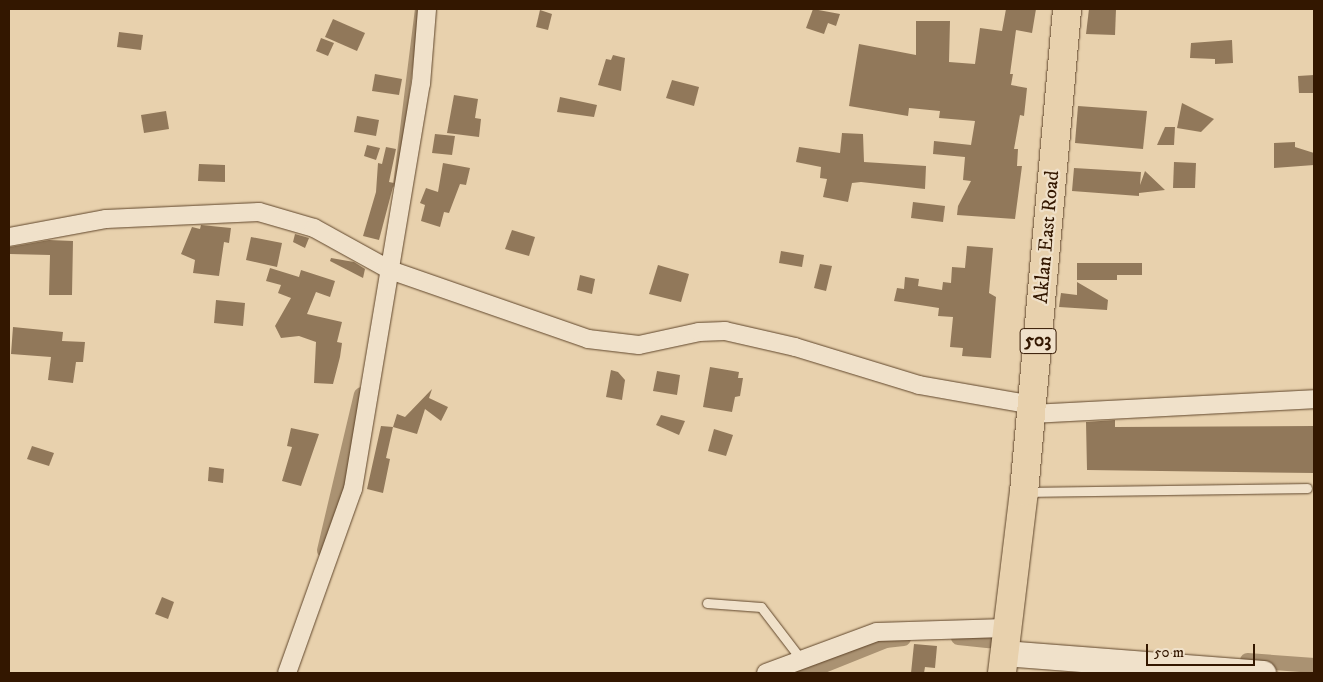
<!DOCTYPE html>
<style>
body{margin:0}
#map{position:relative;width:1323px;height:682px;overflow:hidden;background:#e8d1ad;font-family:"IM FELL DW Pica",serif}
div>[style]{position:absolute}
.stream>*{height:4.5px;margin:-2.25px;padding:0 2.25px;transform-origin:2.25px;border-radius:2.25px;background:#aa9272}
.canal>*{height:15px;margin:-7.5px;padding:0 7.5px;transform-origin:7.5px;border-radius:7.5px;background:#aa9272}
.building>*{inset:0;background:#91785a}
.roads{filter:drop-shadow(0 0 1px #60462b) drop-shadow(0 0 1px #60462b)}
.lane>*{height:9px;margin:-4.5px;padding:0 4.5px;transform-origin:4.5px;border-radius:4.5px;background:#f0e1ca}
.street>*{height:18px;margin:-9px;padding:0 9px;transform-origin:9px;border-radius:9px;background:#f0e1ca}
.secondary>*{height:25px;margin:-12.5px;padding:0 12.5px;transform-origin:12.5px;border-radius:12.5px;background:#f0e1ca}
.primary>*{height:28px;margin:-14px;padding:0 14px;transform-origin:14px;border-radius:14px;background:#e8d1ad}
span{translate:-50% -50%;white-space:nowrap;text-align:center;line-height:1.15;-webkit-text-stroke:4.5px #f0e1ca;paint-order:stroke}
.shield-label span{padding:1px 4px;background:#f0e1ca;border:1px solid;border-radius:4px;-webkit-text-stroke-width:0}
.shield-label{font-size:19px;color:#331700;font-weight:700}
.street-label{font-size:20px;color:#331700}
.frame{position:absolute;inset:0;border:10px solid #331700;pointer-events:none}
.scale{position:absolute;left:1146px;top:644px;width:109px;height:22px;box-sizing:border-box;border:2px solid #331700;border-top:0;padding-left:6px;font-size:15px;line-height:18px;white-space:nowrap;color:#331700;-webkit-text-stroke:4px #f0e1ca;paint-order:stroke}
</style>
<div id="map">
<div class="stream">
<i style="left:395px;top:185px;width:177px;rotate:-82.9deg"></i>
</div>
<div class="canal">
<i style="left:324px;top:550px;width:160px;rotate:-76.7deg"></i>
<i style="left:958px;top:637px;width:31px;rotate:6deg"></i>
<i style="left:1247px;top:660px;width:67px;rotate:4.3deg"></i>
<i style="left:803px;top:673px;width:88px;rotate:-21.9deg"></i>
<i style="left:885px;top:640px;width:18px;rotate:-6deg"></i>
</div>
<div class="building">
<i style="clip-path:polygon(813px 9px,840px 14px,836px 26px,828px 23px,824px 34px,806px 28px)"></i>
<i style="clip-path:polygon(1006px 9px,1036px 9px,1032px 33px,1016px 30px,1010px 74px,1013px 74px,1011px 85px,1027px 88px,1024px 116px,1020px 115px,1014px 149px,1018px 149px,1017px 166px,1022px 166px,1015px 219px,957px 215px,958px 206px,971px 181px,963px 180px,965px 157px,933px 154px,934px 141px,971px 145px,975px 121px,939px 118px,940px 111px,909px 108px,908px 116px,849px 106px,859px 44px,916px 55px,916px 21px,950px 21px,949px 62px,975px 64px,980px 28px,1002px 31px)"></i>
<i style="clip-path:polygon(1089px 9px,1116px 9px,1115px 35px,1086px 34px)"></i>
<i style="clip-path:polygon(540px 10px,552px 14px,548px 30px,536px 27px)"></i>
<i style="clip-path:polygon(333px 19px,365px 33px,357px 51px,325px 37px)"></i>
<i style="clip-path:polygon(119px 32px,143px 35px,141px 50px,117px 47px)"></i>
<i style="clip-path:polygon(321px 38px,334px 43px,328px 56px,316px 51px)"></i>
<i style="clip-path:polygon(1232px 40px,1233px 63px,1215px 64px,1215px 59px,1190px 58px,1191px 43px)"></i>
<i style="clip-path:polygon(613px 55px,625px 58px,621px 91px,598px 85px,606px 59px,611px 60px)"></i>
<i style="clip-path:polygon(375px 74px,402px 79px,399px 95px,372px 91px)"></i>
<i style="clip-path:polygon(1314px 75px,1314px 93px,1299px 93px,1298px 76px)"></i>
<i style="clip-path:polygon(672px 80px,699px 87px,694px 106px,666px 98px)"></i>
<i style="clip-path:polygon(454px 95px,478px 99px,475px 118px,481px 119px,479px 137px,447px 133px)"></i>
<i style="clip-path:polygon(560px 97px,597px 105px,594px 117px,557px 112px)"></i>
<i style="clip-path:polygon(1182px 103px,1214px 119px,1201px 132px,1177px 128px)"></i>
<i style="clip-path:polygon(1078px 106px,1147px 111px,1143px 149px,1075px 143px)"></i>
<i style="clip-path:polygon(166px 111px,169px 129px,144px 133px,141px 115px)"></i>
<i style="clip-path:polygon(357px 116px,379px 120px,376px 136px,354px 132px)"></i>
<i style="clip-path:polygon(1165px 127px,1175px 127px,1174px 145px,1157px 145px)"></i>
<i style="clip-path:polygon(842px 133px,863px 134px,864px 162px,926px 166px,925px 189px,861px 182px,852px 183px,848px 202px,823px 197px,827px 179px,820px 178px,821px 167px,796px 162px,799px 147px,840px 153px)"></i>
<i style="clip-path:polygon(435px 134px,455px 136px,452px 155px,432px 153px)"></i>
<i style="clip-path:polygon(1295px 142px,1295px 147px,1314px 153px,1314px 165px,1274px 168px,1274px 143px)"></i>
<i style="clip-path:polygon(367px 145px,380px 148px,376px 160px,364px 156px)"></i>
<i style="clip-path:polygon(386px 147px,396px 149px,389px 182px,394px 183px,379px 240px,363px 236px,376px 192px,378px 163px,382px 164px)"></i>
<i style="clip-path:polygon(1174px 162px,1196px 163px,1195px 188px,1173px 188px)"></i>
<i style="clip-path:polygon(443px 163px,470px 168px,466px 185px,460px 184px,449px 213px,444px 212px,440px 227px,421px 221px,425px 205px,420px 203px,426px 188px,438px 192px)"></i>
<i style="clip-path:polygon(199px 164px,225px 165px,225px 182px,198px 181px)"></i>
<i style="clip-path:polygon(1074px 168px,1141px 172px,1140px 185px,1145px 171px,1165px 190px,1139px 193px,1139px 196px,1072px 191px)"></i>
<i style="clip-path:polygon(913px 202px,945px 206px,943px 222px,911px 218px)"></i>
<i style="clip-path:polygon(201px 225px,231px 228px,229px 243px,224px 242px,219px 276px,193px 273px,195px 260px,181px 254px,192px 227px,200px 229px)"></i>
<i style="clip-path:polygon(512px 230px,535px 237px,529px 256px,505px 249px)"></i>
<i style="clip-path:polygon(295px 234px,309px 238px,305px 248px,293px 242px)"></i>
<i style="clip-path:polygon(251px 237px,282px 243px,277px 267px,246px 260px)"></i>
<i style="clip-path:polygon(49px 240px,73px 241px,72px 295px,49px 295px,50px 255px,10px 254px,10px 247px)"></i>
<i style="clip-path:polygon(967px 246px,993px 248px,989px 293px,996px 297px,991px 358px,962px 356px,963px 348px,950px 347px,953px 317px,938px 316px,939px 308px,894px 301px,897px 288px,904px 289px,905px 277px,919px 279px,918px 286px,942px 290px,943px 282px,951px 283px,952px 267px,965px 268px)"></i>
<i style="clip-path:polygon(781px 251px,804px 255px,802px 267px,779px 263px)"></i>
<i style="clip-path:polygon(331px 258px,354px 262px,365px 269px,363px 278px,330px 261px)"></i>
<i style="clip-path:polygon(1077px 263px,1142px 263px,1142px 275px,1117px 275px,1117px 280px,1077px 280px)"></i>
<i style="clip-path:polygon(820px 264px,832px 266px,826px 291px,814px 288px)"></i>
<i style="clip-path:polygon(658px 265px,689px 274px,681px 302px,649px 294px)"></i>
<i style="clip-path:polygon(270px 268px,299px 277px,301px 270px,335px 281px,330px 297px,316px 292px,307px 314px,342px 322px,337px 342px,342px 343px,340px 357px,333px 384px,314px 383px,316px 342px,299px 336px,281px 338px,275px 326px,291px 298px,278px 293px,281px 285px,266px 281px)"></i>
<i style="clip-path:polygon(580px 275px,595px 279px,592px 294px,577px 290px)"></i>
<i style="clip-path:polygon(1077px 282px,1108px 300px,1107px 310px,1059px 307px,1061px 293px,1077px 295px)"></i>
<i style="clip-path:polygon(216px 300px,245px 303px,243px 326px,214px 323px)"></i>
<i style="clip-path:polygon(13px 327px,63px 332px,62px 341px,85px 342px,83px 362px,76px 362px,73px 383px,48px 380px,51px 357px,11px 354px)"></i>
<i style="clip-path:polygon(710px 367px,739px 372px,738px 378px,743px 378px,740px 396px,735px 397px,732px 412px,703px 407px)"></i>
<i style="clip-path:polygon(611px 370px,618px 372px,625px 380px,622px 400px,606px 397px)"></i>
<i style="clip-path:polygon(657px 371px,680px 375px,677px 395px,653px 391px)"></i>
<i style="clip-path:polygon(432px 389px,429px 398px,448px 407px,441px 421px,425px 409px,417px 434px,393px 427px,397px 414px,405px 417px)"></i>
<i style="clip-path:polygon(661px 415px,685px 421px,679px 435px,656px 425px)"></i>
<i style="clip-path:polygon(1115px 420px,1115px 427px,1314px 426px,1314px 473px,1087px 470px,1086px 422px)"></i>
<i style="clip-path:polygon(381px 426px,393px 427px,386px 458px,390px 459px,383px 493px,367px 489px)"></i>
<i style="clip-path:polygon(291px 428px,319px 434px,301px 486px,282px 481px,292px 447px,287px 446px)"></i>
<i style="clip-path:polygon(714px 429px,733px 435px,726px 456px,708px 451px)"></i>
<i style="clip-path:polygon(32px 446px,54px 453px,49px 466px,27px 459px)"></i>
<i style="clip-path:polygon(209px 467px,224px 469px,223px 483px,208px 481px)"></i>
<i style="clip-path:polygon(162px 597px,174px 602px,168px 619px,155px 614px)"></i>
<i style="clip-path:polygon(914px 644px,937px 646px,935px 668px,925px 667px,924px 673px,911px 673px)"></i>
</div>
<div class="roads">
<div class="lane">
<i style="left:1027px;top:492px;width:280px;rotate:-0.8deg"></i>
<i style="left:707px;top:603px;width:54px;rotate:4.2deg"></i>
<i style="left:761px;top:607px;width:64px;rotate:52.6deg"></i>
</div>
<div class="street">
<i style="left:9px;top:237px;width:99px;rotate:-10.5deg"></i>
<i style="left:106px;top:219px;width:153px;rotate:-2.6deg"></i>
<i style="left:259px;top:212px;width:57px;rotate:16.2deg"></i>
<i style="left:314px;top:228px;width:87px;rotate:28.9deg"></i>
<i style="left:390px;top:270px;width:210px;rotate:19.2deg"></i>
<i style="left:588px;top:339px;width:51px;rotate:6.7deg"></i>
<i style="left:639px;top:345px;width:61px;rotate:-12.2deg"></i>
<i style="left:699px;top:332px;width:26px;rotate:-2deg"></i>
<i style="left:725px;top:331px;width:72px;rotate:12.9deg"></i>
<i style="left:795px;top:347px;width:130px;rotate:17deg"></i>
<i style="left:919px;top:385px;width:115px;rotate:10deg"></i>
<i style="left:1031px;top:414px;width:283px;rotate:-3deg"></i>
<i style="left:287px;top:673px;width:195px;rotate:-70.3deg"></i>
<i style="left:353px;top:489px;width:411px;rotate:-80.5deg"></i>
<i style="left:421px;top:84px;width:75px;rotate:-85.4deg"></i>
<i style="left:766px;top:673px;width:118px;rotate:-20.3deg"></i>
<i style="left:877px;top:632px;width:128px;rotate:-1.8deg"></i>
</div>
<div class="secondary">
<i style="left:1003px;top:653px;width:261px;rotate:4.4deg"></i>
</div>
<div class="primary">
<i style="left:1002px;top:673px;width:182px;rotate:-83.1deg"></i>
<i style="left:1024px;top:492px;width:485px;rotate:-84.9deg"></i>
</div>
</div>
<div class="shield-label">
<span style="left:1038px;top:341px">503</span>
</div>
<div class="street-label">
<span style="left:1047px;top:237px;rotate:-85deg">Aklan East Road</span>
</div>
<div class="frame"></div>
<div class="scale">50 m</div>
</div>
